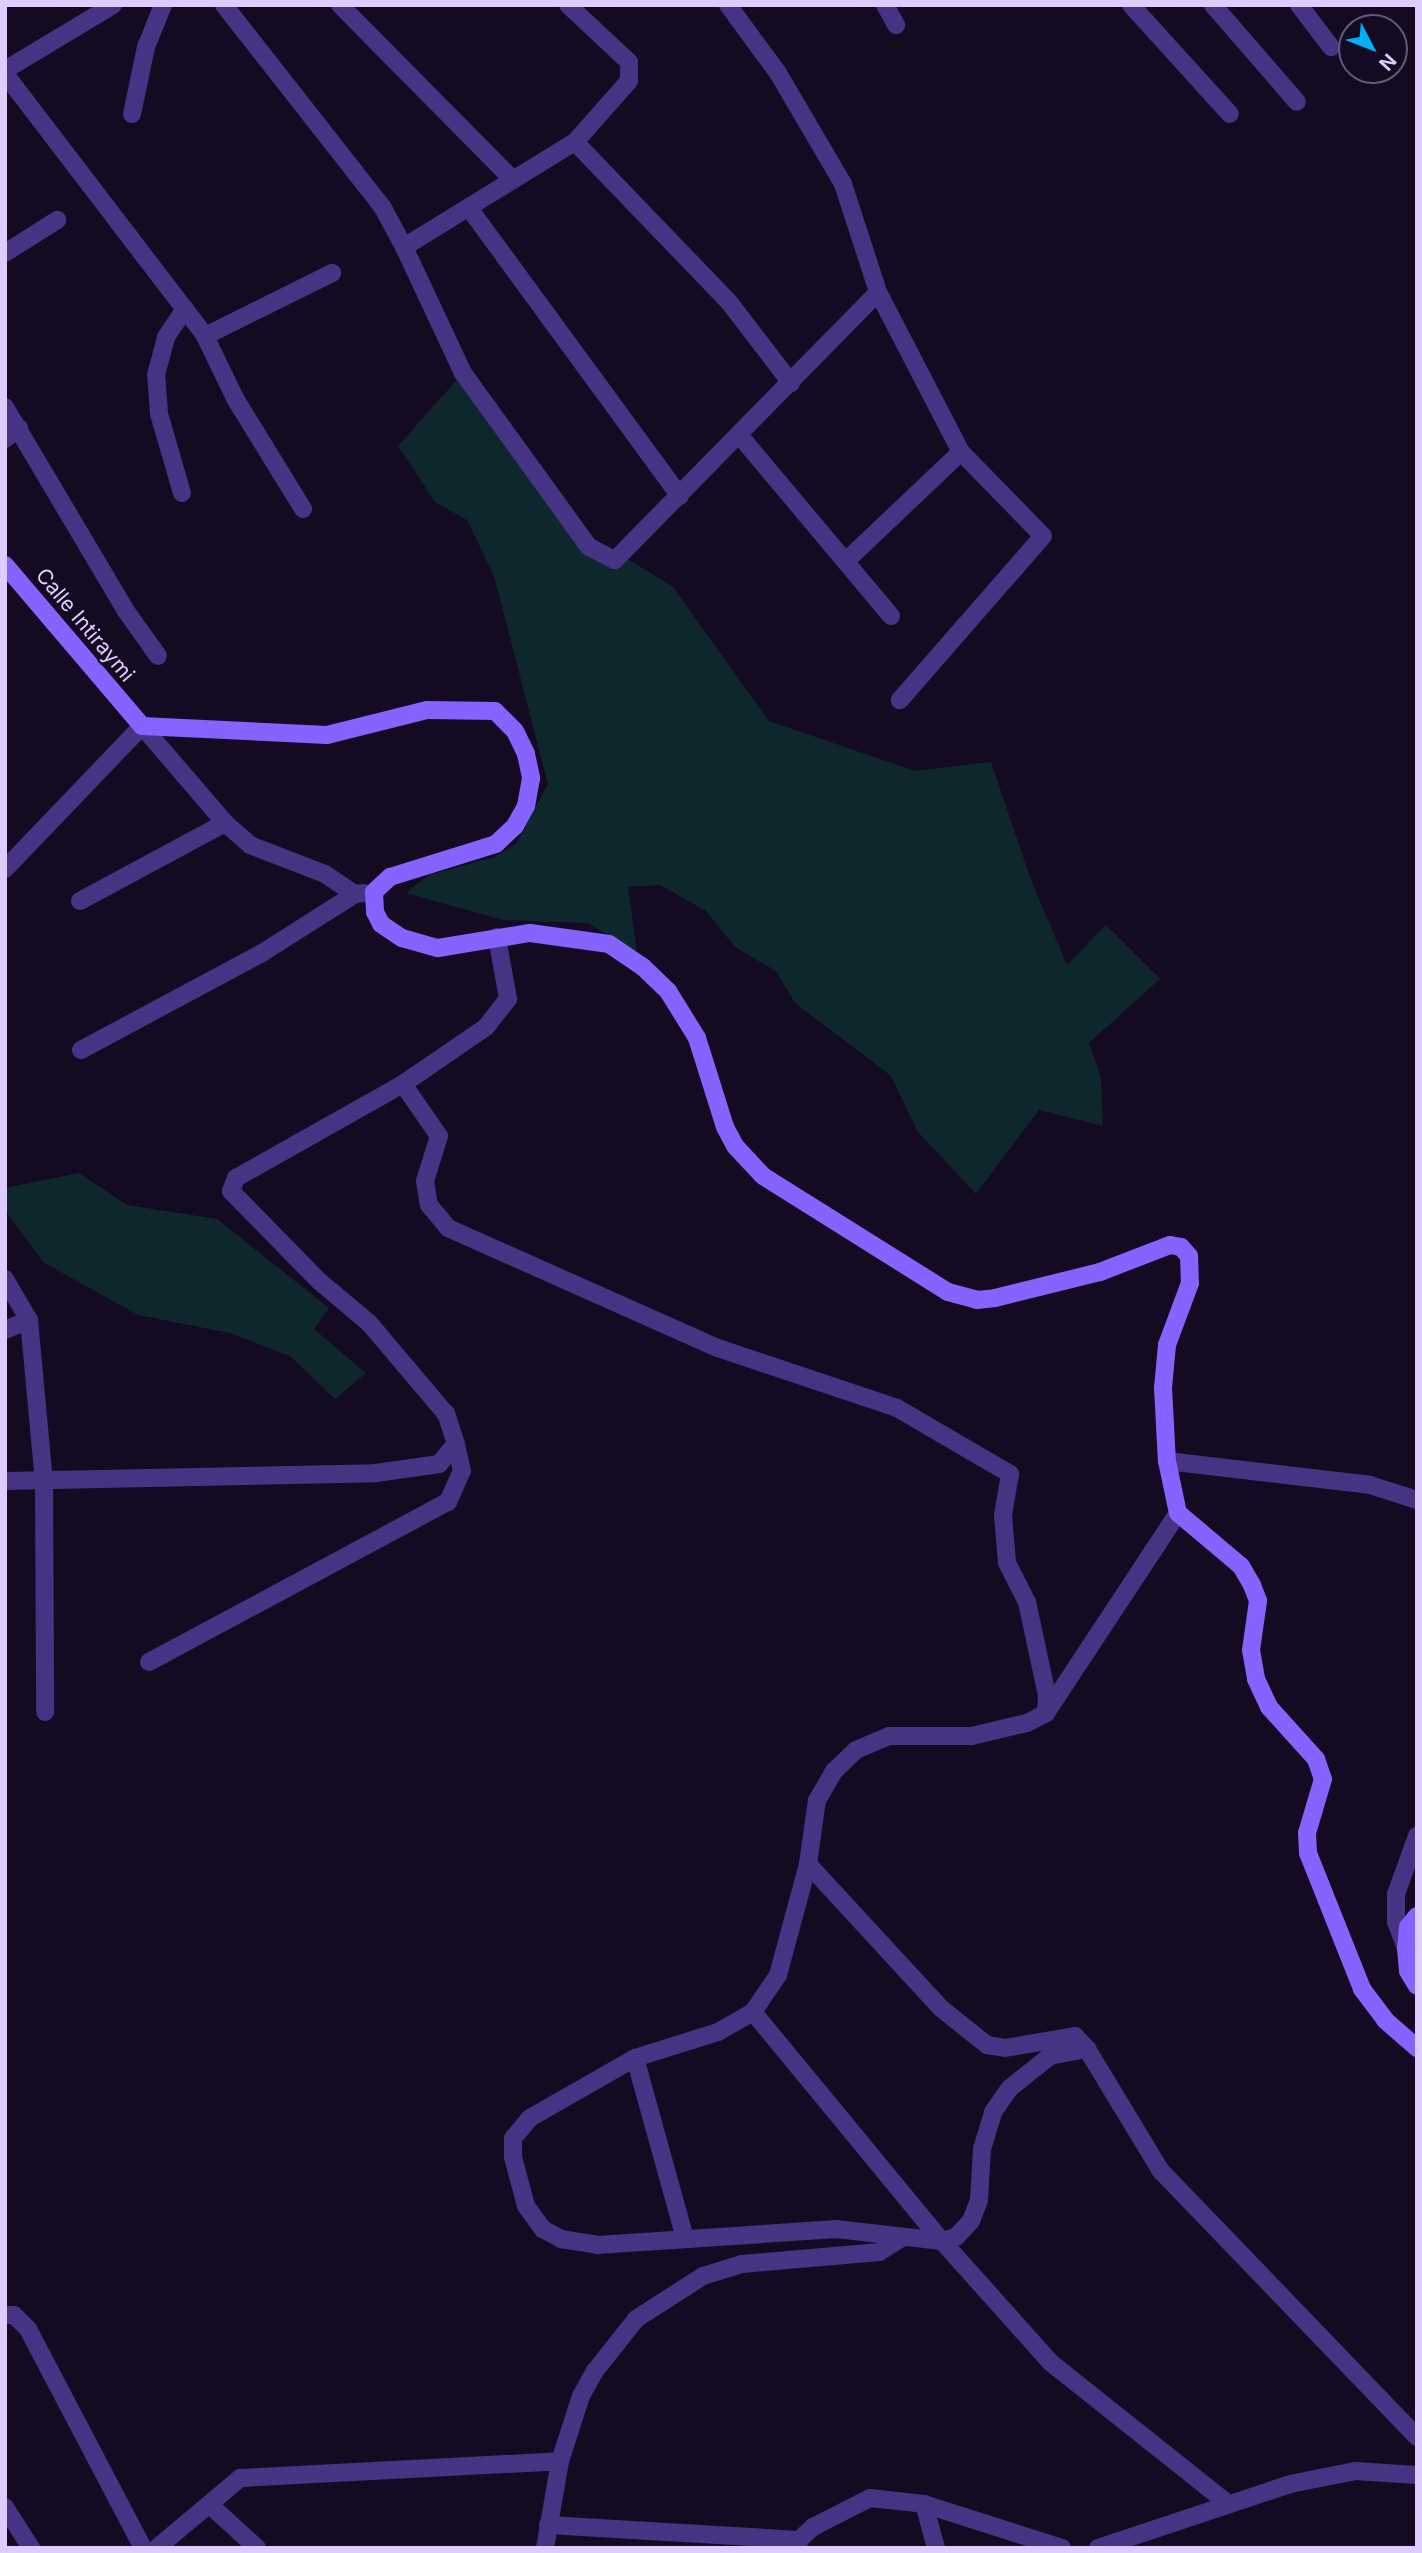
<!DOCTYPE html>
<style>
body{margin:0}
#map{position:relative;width:1422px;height:2553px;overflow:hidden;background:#140b22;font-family:Inter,sans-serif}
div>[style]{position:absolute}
.green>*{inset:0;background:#0e272c}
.street>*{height:18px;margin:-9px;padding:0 9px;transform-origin:9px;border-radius:9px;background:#463384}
.secondary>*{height:18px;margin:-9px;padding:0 9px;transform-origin:9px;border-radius:9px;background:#8563ff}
span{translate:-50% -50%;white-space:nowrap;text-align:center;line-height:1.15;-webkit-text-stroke:5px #140b22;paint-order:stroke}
.street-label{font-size:21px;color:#dcccff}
.frame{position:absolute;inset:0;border:7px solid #dcccff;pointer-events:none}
.north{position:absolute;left:1338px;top:14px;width:70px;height:70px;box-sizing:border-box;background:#140b22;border:2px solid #64587a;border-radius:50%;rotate:132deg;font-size:19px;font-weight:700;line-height:28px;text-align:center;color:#dcccff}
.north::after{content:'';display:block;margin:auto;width:24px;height:32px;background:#00aff7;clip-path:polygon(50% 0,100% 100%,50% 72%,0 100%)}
</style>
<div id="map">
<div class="green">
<i style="clip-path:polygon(463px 373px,581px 531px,672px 586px,769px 721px,915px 771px,991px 762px,1031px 880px,1067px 965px,1106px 925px,1160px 979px,1089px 1043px,1101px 1078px,1103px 1126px,1039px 1110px,976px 1194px,918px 1132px,891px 1076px,795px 1003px,776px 971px,735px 947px,706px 911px,660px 885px,628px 887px,637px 953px,588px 923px,503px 920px,406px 893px,429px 875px,494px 857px,516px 844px,548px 784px,494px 576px,467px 520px,435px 502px,398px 446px)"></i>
<i style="clip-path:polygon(79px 1173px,127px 1205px,217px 1219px,329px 1308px,314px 1329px,366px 1373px,335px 1399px,290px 1356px,230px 1333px,138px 1315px,43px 1262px,5px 1210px,5px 1188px)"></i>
</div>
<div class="street">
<i style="left:224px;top:5px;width:258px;rotate:51.9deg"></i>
<i style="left:383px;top:208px;width:44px;rotate:61.7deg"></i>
<i style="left:404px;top:247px;width:201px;rotate:-31.6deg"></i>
<i style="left:575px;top:142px;width:81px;rotate:-48.5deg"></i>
<i style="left:629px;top:81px;width:19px;rotate:-90deg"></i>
<i style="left:629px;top:62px;width:83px;rotate:-136.9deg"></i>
<i style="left:340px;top:5px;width:246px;rotate:45.3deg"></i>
<i style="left:728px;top:5px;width:84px;rotate:53.7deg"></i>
<i style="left:778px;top:73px;width:129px;rotate:59.6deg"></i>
<i style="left:843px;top:184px;width:114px;rotate:72deg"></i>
<i style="left:878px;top:292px;width:180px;rotate:62.6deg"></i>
<i style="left:961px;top:452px;width:117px;rotate:45.7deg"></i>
<i style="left:1043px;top:536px;width:218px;rotate:131.1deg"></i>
<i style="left:885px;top:5px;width:23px;rotate:61deg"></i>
<i style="left:1131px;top:5px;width:147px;rotate:47.8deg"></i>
<i style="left:1213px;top:5px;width:128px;rotate:49.1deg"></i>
<i style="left:1299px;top:5px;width:53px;rotate:52.7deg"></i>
<i style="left:5px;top:70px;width:126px;rotate:-31deg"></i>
<i style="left:5px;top:74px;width:330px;rotate:52.6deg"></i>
<i style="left:205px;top:336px;width:71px;rotate:64.2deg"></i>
<i style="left:236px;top:400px;width:128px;rotate:58.4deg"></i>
<i style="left:132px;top:114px;width:68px;rotate:-78.2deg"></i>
<i style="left:146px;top:47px;width:45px;rotate:-68deg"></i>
<i style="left:575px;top:142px;width:222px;rotate:46.1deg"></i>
<i style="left:729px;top:302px;width:102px;rotate:52.6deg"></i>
<i style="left:469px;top:208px;width:357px;rotate:53.8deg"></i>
<i style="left:404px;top:247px;width:139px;rotate:64.9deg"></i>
<i style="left:463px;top:373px;width:215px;rotate:54.1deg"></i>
<i style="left:589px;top:547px;width:29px;rotate:27deg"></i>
<i style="left:615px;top:560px;width:375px;rotate:-45.5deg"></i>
<i style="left:5px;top:253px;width:62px;rotate:-32.4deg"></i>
<i style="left:205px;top:336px;width:142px;rotate:-26.4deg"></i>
<i style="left:5px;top:407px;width:237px;rotate:59.3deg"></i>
<i style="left:126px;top:611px;width:55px;rotate:54.6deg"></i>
<i style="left:740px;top:436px;width:235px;rotate:50deg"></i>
<i style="left:5px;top:439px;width:18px;rotate:-38deg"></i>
<i style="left:182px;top:493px;width:82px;rotate:-106.2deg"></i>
<i style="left:159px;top:414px;width:39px;rotate:-94deg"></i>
<i style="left:156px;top:375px;width:39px;rotate:-75deg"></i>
<i style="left:166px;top:337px;width:34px;rotate:-56deg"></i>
<i style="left:846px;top:561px;width:158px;rotate:-43.5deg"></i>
<i style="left:5px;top:869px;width:198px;rotate:-46.2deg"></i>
<i style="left:142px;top:726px;width:128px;rotate:49.4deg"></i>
<i style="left:225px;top:823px;width:33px;rotate:41deg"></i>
<i style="left:250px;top:845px;width:80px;rotate:21.1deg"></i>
<i style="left:325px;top:874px;width:36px;rotate:34deg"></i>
<i style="left:80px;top:901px;width:165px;rotate:-28.3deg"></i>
<i style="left:81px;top:1050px;width:205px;rotate:-28.2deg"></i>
<i style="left:262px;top:953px;width:110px;rotate:-32.4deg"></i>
<i style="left:355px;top:894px;width:9px;rotate:-6deg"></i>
<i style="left:403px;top:1084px;width:63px;rotate:55.3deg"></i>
<i style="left:439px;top:1136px;width:47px;rotate:107.3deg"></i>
<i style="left:425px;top:1181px;width:24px;rotate:81deg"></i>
<i style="left:429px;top:1205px;width:30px;rotate:50deg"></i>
<i style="left:448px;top:1228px;width:295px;rotate:24deg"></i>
<i style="left:718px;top:1348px;width:189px;rotate:18.5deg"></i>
<i style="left:897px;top:1408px;width:131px;rotate:30.3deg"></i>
<i style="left:1010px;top:1474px;width:42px;rotate:99.7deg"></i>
<i style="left:1003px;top:1515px;width:48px;rotate:85.2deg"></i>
<i style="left:1007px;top:1563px;width:44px;rotate:62.9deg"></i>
<i style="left:1027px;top:1602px;width:95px;rotate:77.9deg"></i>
<i style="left:1047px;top:1695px;width:18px;rotate:93deg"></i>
<i style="left:5px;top:1279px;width:48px;rotate:59.7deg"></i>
<i style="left:5px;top:1330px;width:26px;rotate:-23deg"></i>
<i style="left:29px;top:1320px;width:164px;rotate:84.7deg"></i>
<i style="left:44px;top:1483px;width:229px;rotate:89.7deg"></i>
<i style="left:1167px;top:1461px;width:204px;rotate:6.7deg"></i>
<i style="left:1370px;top:1485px;width:49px;rotate:17.7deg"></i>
<i style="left:5px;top:1481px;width:371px;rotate:-1.2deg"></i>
<i style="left:376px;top:1473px;width:64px;rotate:-8.1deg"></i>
<i style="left:439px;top:1464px;width:26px;rotate:-50deg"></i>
<i style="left:456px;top:1444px;width:32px;rotate:-108deg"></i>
<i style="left:446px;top:1414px;width:119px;rotate:-130.2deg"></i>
<i style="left:369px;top:1323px;width:65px;rotate:-140deg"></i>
<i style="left:319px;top:1281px;width:126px;rotate:-134.4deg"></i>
<i style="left:231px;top:1191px;width:14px;rotate:-69deg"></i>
<i style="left:236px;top:1178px;width:192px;rotate:-29.4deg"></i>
<i style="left:403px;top:1084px;width:101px;rotate:-34.5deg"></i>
<i style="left:486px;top:1027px;width:36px;rotate:-52deg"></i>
<i style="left:508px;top:999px;width:63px;rotate:-100.1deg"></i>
<i style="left:1178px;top:1513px;width:240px;rotate:123.4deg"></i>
<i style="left:1046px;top:1713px;width:21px;rotate:152deg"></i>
<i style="left:1027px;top:1723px;width:57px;rotate:166.9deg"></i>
<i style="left:971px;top:1736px;width:82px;rotate:180deg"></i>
<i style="left:889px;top:1736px;width:36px;rotate:157deg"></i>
<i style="left:856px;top:1750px;width:30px;rotate:136deg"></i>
<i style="left:834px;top:1771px;width:34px;rotate:120deg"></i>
<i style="left:817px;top:1800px;width:65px;rotate:98deg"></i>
<i style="left:808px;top:1864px;width:115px;rotate:105.1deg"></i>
<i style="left:778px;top:1975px;width:45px;rotate:124deg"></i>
<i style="left:753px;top:2012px;width:40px;rotate:150.3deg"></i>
<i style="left:718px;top:2032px;width:87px;rotate:162.6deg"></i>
<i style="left:635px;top:2058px;width:121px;rotate:150.3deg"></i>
<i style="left:530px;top:2118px;width:26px;rotate:130deg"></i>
<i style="left:513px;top:2138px;width:19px;rotate:90deg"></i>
<i style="left:513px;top:2157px;width:51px;rotate:75.1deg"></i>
<i style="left:526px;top:2206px;width:29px;rotate:54deg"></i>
<i style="left:543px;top:2229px;width:21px;rotate:29deg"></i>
<i style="left:561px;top:2239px;width:36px;rotate:9deg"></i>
<i style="left:597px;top:2245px;width:240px;rotate:-3.8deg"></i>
<i style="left:836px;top:2229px;width:107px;rotate:6.5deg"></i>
<i style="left:942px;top:2241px;width:15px;rotate:-16deg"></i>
<i style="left:956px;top:2237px;width:22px;rotate:-47deg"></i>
<i style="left:971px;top:2221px;width:22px;rotate:-69deg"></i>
<i style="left:979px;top:2200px;width:51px;rotate:-86.6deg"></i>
<i style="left:982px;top:2149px;width:39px;rotate:-73deg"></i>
<i style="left:993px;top:2112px;width:29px;rotate:-55deg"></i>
<i style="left:1010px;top:2088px;width:51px;rotate:-38.7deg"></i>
<i style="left:1050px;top:2056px;width:38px;rotate:-11deg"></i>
<i style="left:1087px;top:2049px;width:143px;rotate:58.8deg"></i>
<i style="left:1161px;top:2171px;width:369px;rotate:46.1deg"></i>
<i style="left:149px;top:1662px;width:339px;rotate:-28.2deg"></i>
<i style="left:448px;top:1502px;width:34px;rotate:-66deg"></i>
<i style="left:462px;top:1471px;width:28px;rotate:-103deg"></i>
<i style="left:808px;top:1864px;width:197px;rotate:47.3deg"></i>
<i style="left:942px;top:2009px;width:58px;rotate:38.7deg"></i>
<i style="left:987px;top:2045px;width:18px;rotate:9deg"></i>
<i style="left:1005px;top:2048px;width:71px;rotate:-9.7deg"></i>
<i style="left:1075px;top:2036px;width:18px;rotate:47deg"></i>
<i style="left:1406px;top:1948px;width:28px;rotate:-111deg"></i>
<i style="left:1396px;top:1922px;width:28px;rotate:-90deg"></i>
<i style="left:1396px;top:1894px;width:62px;rotate:-70.1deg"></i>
<i style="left:753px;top:2012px;width:297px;rotate:50.5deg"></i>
<i style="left:942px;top:2241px;width:162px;rotate:48.2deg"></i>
<i style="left:1050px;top:2362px;width:226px;rotate:38.5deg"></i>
<i style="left:635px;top:2058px;width:187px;rotate:74.5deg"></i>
<i style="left:5px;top:2315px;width:9px"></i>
<i style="left:14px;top:2315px;width:20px;rotate:45deg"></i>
<i style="left:28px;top:2329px;width:247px;rotate:62.3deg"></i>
<i style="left:924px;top:2504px;width:46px;rotate:74.7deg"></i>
<i style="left:210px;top:2505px;width:64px;rotate:42.5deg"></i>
<i style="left:5px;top:2507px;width:49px;rotate:57.6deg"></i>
<i style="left:548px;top:2525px;width:251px;rotate:3.4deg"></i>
<i style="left:157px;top:2548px;width:109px;rotate:-40.1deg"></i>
<i style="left:240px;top:2478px;width:320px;rotate:-3deg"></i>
<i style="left:545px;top:2548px;width:88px;rotate:-80.2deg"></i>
<i style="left:560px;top:2461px;width:68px;rotate:-72.1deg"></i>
<i style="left:581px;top:2396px;width:29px;rotate:-61deg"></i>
<i style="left:595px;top:2371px;width:66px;rotate:-51.7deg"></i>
<i style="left:636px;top:2319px;width:80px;rotate:-32.7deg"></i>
<i style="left:703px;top:2276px;width:41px;rotate:-17.1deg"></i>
<i style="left:742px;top:2264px;width:138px;rotate:-5deg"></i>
<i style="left:879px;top:2252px;width:25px;rotate:-32deg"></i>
<i style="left:798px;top:2548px;width:8px;rotate:-83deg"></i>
<i style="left:799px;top:2540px;width:19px;rotate:-43deg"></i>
<i style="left:813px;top:2527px;width:64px;rotate:-27deg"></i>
<i style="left:870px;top:2498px;width:54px;rotate:6.3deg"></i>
<i style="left:924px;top:2504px;width:145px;rotate:17.7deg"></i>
<i style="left:1098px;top:2548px;width:202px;rotate:-18.4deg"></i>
<i style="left:1290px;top:2484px;width:66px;rotate:-11.3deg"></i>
<i style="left:1355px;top:2471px;width:62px;rotate:3.7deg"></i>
</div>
<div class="secondary">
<i style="left:5px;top:565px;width:211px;rotate:49.6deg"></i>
<i style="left:142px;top:726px;width:185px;rotate:2.8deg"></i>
<i style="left:327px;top:735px;width:103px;rotate:-14deg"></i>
<i style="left:427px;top:710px;width:68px;rotate:0.8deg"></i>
<i style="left:495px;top:711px;width:28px;rotate:45deg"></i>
<i style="left:515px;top:731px;width:25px;rotate:64deg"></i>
<i style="left:526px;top:754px;width:25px;rotate:78deg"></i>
<i style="left:531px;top:778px;width:28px;rotate:100deg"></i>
<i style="left:526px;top:806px;width:23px;rotate:119deg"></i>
<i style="left:515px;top:826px;width:26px;rotate:137deg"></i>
<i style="left:496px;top:844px;width:111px;rotate:162.7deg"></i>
<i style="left:390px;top:877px;width:22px;rotate:137deg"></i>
<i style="left:374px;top:892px;width:20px;rotate:87deg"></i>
<i style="left:375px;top:912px;width:13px;rotate:63deg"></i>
<i style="left:381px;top:924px;width:25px;rotate:34deg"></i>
<i style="left:402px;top:938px;width:37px;rotate:16deg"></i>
<i style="left:438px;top:948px;width:93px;rotate:-9.3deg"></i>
<i style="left:530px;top:933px;width:80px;rotate:7.9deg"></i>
<i style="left:609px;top:944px;width:41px;rotate:34.1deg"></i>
<i style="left:643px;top:967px;width:35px;rotate:44deg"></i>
<i style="left:668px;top:991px;width:55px;rotate:58.3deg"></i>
<i style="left:697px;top:1038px;width:93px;rotate:72.5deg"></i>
<i style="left:725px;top:1127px;width:21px;rotate:62deg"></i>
<i style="left:735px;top:1146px;width:41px;rotate:47deg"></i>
<i style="left:763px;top:1176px;width:218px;rotate:32.1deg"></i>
<i style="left:948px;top:1292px;width:30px;rotate:15deg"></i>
<i style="left:977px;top:1300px;width:18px;rotate:-6deg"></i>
<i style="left:995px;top:1298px;width:108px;rotate:-13.9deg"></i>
<i style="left:1100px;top:1272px;width:75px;rotate:-21.1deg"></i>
<i style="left:1170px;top:1245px;width:11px;rotate:10deg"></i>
<i style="left:1181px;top:1247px;width:12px;rotate:48deg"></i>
<i style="left:1189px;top:1256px;width:27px;rotate:88deg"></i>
<i style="left:1190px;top:1283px;width:66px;rotate:110.4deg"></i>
<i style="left:1167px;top:1345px;width:43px;rotate:95.3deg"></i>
<i style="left:1163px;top:1388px;width:73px;rotate:86.9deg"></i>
<i style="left:1167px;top:1461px;width:53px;rotate:78.1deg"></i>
<i style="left:1178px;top:1513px;width:82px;rotate:40.1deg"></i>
<i style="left:1241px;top:1566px;width:22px;rotate:60deg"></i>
<i style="left:1252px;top:1585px;width:17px;rotate:69deg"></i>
<i style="left:1258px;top:1601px;width:49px;rotate:98.1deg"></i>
<i style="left:1251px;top:1650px;width:29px;rotate:80deg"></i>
<i style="left:1256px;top:1679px;width:31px;rotate:65deg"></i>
<i style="left:1269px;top:1707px;width:70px;rotate:47.9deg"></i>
<i style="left:1316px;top:1759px;width:21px;rotate:71deg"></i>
<i style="left:1323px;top:1779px;width:56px;rotate:106.5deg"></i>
<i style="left:1307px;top:1833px;width:20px;rotate:87deg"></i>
<i style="left:1308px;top:1853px;width:146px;rotate:68.3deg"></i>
<i style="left:1362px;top:1989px;width:39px;rotate:53deg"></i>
<i style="left:1385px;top:2020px;width:43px;rotate:41.2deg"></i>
<i style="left:1417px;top:1916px;width:14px;rotate:129deg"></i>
<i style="left:1408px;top:1927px;width:21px;rotate:95deg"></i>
<i style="left:1406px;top:1948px;width:23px;rotate:85deg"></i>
<i style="left:1408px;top:1971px;width:17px;rotate:59deg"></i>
</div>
<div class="street-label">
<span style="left:85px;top:625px;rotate:50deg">Calle Intiraymi</span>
</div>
<div class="frame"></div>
<div class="north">N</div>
</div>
